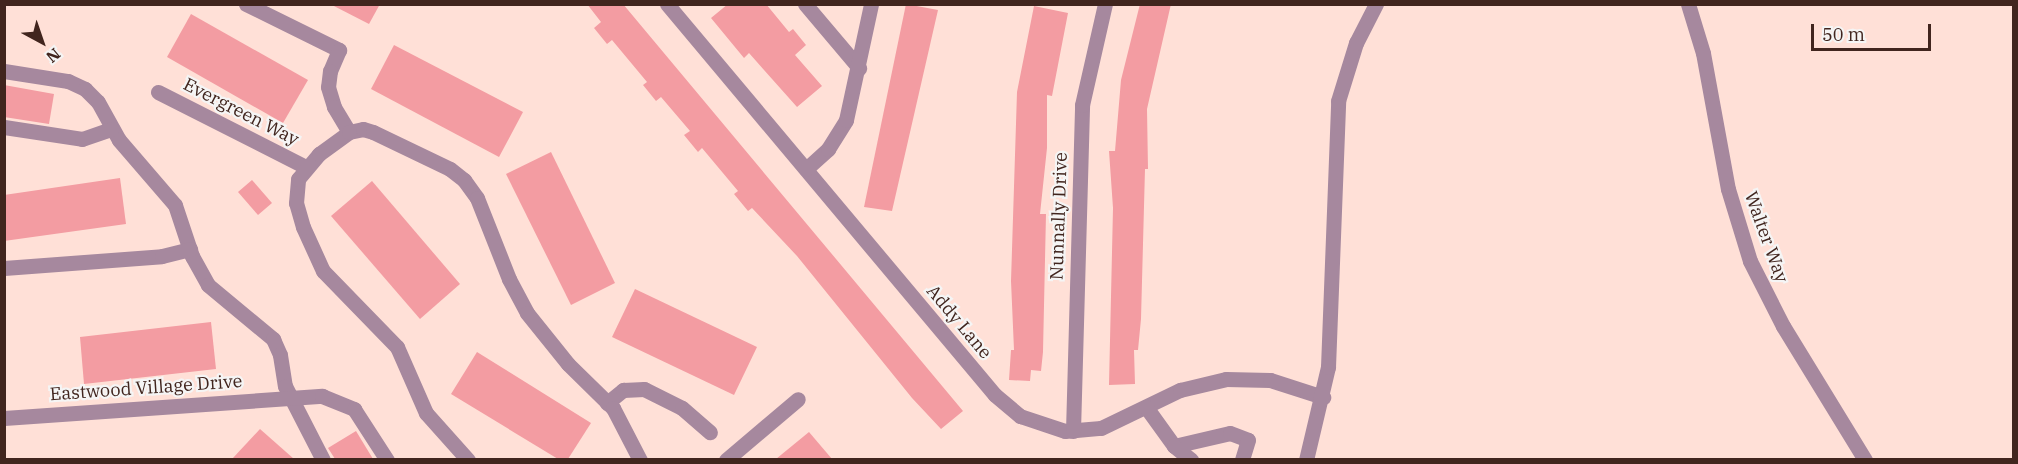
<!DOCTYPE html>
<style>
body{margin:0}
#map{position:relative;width:2018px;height:464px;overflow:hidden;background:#ffe0d7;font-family:"IBM Plex Serif",serif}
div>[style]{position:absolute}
.building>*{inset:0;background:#f39ca2}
.minor>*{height:15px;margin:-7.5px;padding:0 7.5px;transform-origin:7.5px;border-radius:7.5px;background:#a6889e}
span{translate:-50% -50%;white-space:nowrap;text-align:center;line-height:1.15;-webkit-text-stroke:4.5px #f5f5f5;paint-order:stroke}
.street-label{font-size:18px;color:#41251e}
.frame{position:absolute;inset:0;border:6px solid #41251e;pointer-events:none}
.north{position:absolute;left:12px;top:12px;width:60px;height:60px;-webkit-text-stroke:4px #f5f5f5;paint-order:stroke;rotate:140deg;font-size:16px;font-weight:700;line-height:24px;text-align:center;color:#41251e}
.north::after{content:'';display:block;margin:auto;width:21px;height:27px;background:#41251e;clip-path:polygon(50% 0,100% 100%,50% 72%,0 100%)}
.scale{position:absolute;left:1811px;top:24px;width:120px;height:27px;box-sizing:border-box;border:3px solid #41251e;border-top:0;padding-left:8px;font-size:18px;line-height:21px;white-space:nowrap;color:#41251e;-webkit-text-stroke:4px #f5f5f5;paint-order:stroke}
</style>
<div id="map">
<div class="building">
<i style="clip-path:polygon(330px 4px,380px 4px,369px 24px)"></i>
<i style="clip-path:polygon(587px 4px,623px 4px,963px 411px,941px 429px,912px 398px,797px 256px,752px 208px,748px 211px,734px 194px,738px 191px,702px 148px,698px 152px,684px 135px,690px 131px,661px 97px,656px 101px,643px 85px,647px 82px,612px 40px,607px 44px,594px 28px,601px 22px)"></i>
<i style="clip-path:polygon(728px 4px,766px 4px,789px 32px,793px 29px,806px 45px,795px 55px,822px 86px,797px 107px,749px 53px,744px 58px,711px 18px)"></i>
<i style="clip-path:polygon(906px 4px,938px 10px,892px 211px,864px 207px)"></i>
<i style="clip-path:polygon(1140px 4px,1171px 4px,1147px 109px,1148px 169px,1145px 169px,1141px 319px,1138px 350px,1134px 350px,1135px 384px,1109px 385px,1113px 208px,1109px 151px,1115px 151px,1121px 80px)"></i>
<i style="clip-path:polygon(1034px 6px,1068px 13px,1052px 96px,1047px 95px,1047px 148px,1040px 214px,1046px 214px,1043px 352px,1041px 371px,1031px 370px,1030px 381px,1009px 380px,1011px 350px,1014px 350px,1011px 281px,1017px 92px)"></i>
<i style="clip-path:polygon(191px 14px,308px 80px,283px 123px,167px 57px)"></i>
<i style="clip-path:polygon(394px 45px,523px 112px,499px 157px,371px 89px)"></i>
<i style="clip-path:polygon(4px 85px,54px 94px,49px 124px,4px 117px)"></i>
<i style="clip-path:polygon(551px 152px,615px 283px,571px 305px,506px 174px)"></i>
<i style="clip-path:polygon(120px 178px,126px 224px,4px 241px,4px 195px)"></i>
<i style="clip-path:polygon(252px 180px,272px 203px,258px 215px,238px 192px)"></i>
<i style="clip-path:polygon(372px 181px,460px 284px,420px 319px,331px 216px)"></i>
<i style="clip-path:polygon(635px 289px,757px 347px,734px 395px,612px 337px)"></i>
<i style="clip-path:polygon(211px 322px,216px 369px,84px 384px,80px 337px)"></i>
<i style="clip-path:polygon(477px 352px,591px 423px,568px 459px,558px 459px,451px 394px)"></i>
<i style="clip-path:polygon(260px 429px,294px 459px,232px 459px)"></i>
<i style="clip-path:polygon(356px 431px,373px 459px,335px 459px,328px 448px)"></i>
<i style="clip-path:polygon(809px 432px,832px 459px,776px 459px)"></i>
</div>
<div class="minor">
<i style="left:246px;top:4px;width:104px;rotate:26.3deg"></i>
<i style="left:339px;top:50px;width:23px;rotate:113deg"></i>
<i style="left:330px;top:71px;width:16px;rotate:97deg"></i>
<i style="left:328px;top:87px;width:21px;rotate:73deg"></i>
<i style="left:334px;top:107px;width:29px;rotate:59deg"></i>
<i style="left:667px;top:4px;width:510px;rotate:50.01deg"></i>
<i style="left:995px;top:395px;width:33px;rotate:40deg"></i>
<i style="left:1020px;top:416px;width:47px;rotate:18.4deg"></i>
<i style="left:1065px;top:431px;width:36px;rotate:-5deg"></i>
<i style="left:1101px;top:428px;width:88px;rotate:-25.7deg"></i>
<i style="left:1180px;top:390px;width:47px;rotate:-13.4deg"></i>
<i style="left:1226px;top:379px;width:44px;rotate:1.3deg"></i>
<i style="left:1270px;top:380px;width:56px;rotate:17.8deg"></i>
<i style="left:805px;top:4px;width:84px;rotate:49.8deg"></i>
<i style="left:1688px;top:4px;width:51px;rotate:73deg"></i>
<i style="left:1703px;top:53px;width:138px;rotate:79.6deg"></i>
<i style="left:1728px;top:189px;width:75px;rotate:73deg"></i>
<i style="left:1750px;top:261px;width:73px;rotate:63.1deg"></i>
<i style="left:1783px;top:326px;width:157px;rotate:58.5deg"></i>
<i style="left:4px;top:71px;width:65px;rotate:8.9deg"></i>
<i style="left:68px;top:81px;width:19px;rotate:25deg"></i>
<i style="left:85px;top:89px;width:18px;rotate:45deg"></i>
<i style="left:98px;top:102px;width:43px;rotate:61.1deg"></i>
<i style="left:119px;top:140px;width:86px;rotate:49.3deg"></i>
<i style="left:175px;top:205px;width:54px;rotate:71.6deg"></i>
<i style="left:192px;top:256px;width:33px;rotate:61deg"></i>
<i style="left:208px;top:285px;width:85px;rotate:39.7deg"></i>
<i style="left:273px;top:339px;width:17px;rotate:66deg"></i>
<i style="left:280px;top:355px;width:31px;rotate:81deg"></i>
<i style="left:285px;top:386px;width:83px;rotate:62.8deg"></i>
<i style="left:158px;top:92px;width:166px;rotate:26.9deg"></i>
<i style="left:4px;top:127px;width:79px;rotate:8.7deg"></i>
<i style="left:82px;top:139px;width:31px;rotate:-19deg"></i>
<i style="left:806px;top:169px;width:30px;rotate:-42deg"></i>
<i style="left:828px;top:149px;width:34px;rotate:-58deg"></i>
<i style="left:846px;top:120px;width:119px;rotate:-77.8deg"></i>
<i style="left:4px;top:268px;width:158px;rotate:-4.3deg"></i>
<i style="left:162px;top:256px;width:29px;rotate:-14deg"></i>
<i style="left:607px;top:403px;width:21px;rotate:-39deg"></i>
<i style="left:623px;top:390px;width:21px;rotate:-3deg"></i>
<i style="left:644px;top:389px;width:42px;rotate:26.6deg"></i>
<i style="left:682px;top:408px;width:37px;rotate:41deg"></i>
<i style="left:1146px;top:407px;width:48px;rotate:54.3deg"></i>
<i style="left:1174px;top:446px;width:57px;rotate:-13.1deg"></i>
<i style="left:1230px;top:433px;width:19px;rotate:21deg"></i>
<i style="left:1248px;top:440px;width:21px;rotate:107deg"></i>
<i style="left:4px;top:418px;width:319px;rotate:-4deg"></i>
<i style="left:322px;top:396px;width:35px;rotate:22deg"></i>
<i style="left:354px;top:409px;width:61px;rotate:57.1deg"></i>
<i style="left:1073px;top:431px;width:326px;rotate:-88.4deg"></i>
<i style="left:1082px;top:105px;width:104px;rotate:-77.2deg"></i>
<i style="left:1174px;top:446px;width:22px;rotate:39deg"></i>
<i style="left:468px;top:460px;width:63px;rotate:-131.8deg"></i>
<i style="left:426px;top:413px;width:72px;rotate:-113.7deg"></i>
<i style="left:397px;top:347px;width:106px;rotate:-134.2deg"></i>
<i style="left:323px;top:271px;width:48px;rotate:-114.4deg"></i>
<i style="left:303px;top:227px;width:25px;rotate:-106deg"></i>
<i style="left:296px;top:203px;width:24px;rotate:-85deg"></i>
<i style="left:298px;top:179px;width:33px;rotate:-50deg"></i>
<i style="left:319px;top:154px;width:37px;rotate:-36deg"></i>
<i style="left:349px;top:132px;width:14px;rotate:-12deg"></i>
<i style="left:363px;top:129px;width:10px;rotate:17deg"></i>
<i style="left:373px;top:132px;width:85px;rotate:25.7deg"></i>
<i style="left:450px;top:169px;width:18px;rotate:38deg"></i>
<i style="left:464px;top:180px;width:22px;rotate:54deg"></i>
<i style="left:477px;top:198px;width:87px;rotate:68.4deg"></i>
<i style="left:509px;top:279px;width:38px;rotate:62deg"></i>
<i style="left:527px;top:313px;width:65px;rotate:51.2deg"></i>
<i style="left:568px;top:364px;width:63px;rotate:44.4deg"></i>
<i style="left:613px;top:408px;width:59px;rotate:62.6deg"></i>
<i style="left:726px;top:460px;width:94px;rotate:-40.3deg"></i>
<i style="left:1306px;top:460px;width:96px;rotate:-76.7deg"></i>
<i style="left:1328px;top:367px;width:266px;rotate:-87.8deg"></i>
<i style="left:1338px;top:101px;width:61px;rotate:-72.8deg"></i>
<i style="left:1356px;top:43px;width:44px;rotate:-62.9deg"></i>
</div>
<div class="street-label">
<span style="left:241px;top:112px;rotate:27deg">Evergreen Way</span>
<span style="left:1059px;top:216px;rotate:-88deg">Nunnally Drive</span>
<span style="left:1766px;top:237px;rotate:70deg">Walter Way</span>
<span style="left:959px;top:322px;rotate:50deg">Addy Lane</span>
<span style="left:146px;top:388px;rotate:-4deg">Eastwood Village Drive</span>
</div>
<div class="frame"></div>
<div class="north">N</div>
<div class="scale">50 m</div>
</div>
